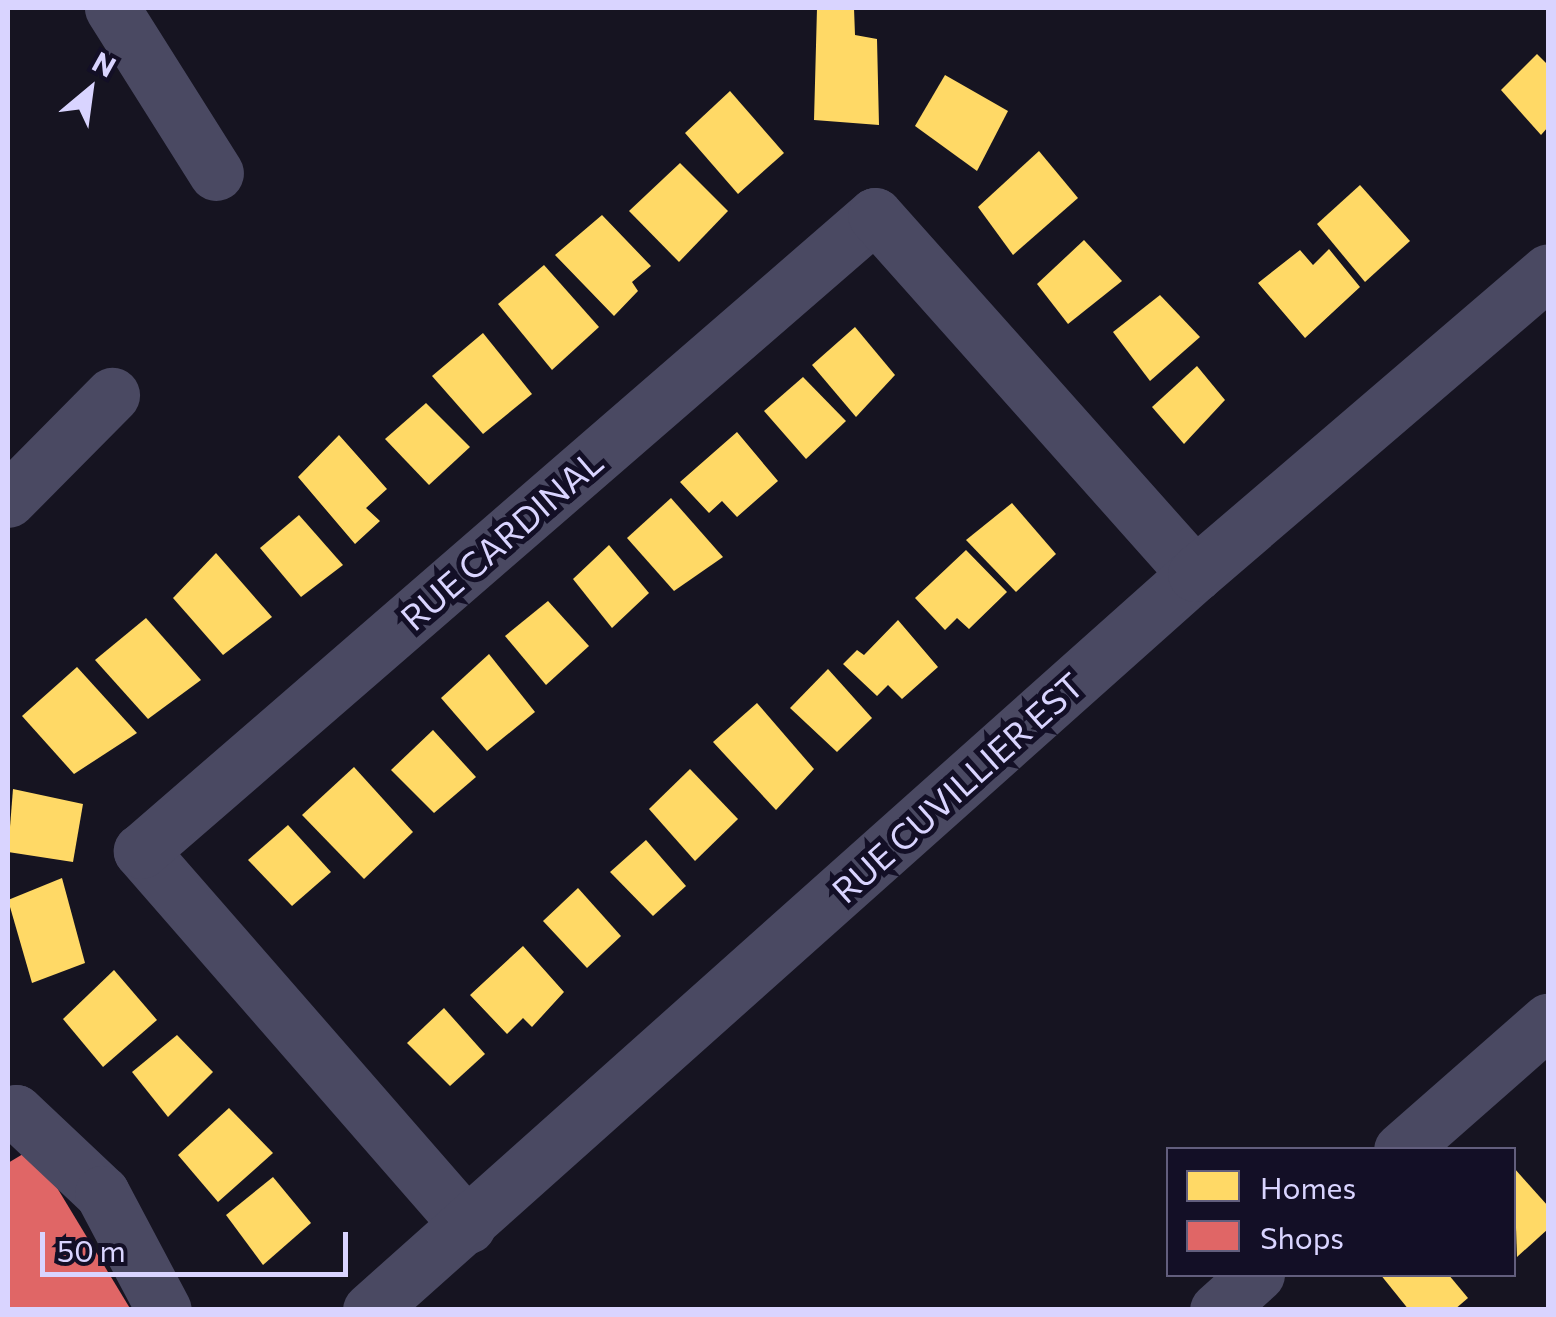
<!DOCTYPE html>
<style>
body{margin:0}
#map{position:relative;width:1556px;height:1317px;overflow:hidden;background:#161421;font-family:Commissioner,sans-serif}
div>[style]{position:absolute}
.homes>*{inset:0;background:#ffd966}
.shops>*{inset:0;background:#e06666}
.minor>*{height:55px;margin:-27.5px;padding:0 27.5px;transform-origin:27.5px;border-radius:27.5px;background:#4a4962}
span{translate:-50% -50%;white-space:nowrap;text-align:center;line-height:1.15;-webkit-text-stroke:10px #130f26;paint-order:stroke}
.street-label{font-size:35px;color:#d9d4ff}
.frame{position:absolute;inset:0;border:10px solid #d9d4ff;pointer-events:none}
.legend{position:absolute;left:1166px;top:1147px;width:350px;height:130px;box-sizing:border-box;background:#130f26;border:2px solid #625e7d;margin:0;padding:12px 18px;list-style:none;font-size:30px;color:#d9d4ff}
.legend li{display:flex;align-items:center;gap:20px;height:50px}
.legend b{width:50px;border:2px solid #625e7d}
.north{position:absolute;left:40px;top:40px;width:100px;height:100px;-webkit-text-stroke:8px #130f26;paint-order:stroke;rotate:29deg;font-size:28px;font-weight:700;line-height:40px;text-align:center;color:#d9d4ff}
.north::after{content:'';display:block;margin:auto;width:35px;height:45px;background:#d9d4ff;clip-path:polygon(50% 0,100% 100%,50% 72%,0 100%)}
.scale{position:absolute;left:40px;top:1232px;width:308px;height:45px;box-sizing:border-box;border:5px solid #d9d4ff;border-top:0;padding-left:12px;font-size:30px;line-height:35px;white-space:nowrap;color:#d9d4ff;-webkit-text-stroke:8px #130f26;paint-order:stroke}
</style>
<div id="map">
<div class="homes">
<i style="clip-path:polygon(817px 8px,854px 8px,855px 35px,877px 39px,879px 125px,814px 120px)"></i>
<i style="clip-path:polygon(1537px 54px,1548px 65px,1548px 127px,1541px 135px,1501px 90px)"></i>
<i style="clip-path:polygon(945px 75px,1008px 111px,977px 171px,915px 126px)"></i>
<i style="clip-path:polygon(730px 91px,784px 153px,738px 194px,685px 133px)"></i>
<i style="clip-path:polygon(1039px 151px,1078px 198px,1013px 255px,978px 207px)"></i>
<i style="clip-path:polygon(680px 163px,728px 211px,679px 262px,629px 211px)"></i>
<i style="clip-path:polygon(1360px 185px,1410px 241px,1365px 282px,1317px 224px)"></i>
<i style="clip-path:polygon(602px 215px,651px 266px,632px 282px,638px 291px,614px 316px,555px 255px)"></i>
<i style="clip-path:polygon(1084px 240px,1122px 281px,1068px 324px,1037px 284px)"></i>
<i style="clip-path:polygon(1329px 249px,1360px 287px,1305px 338px,1258px 283px,1300px 250px,1313px 265px)"></i>
<i style="clip-path:polygon(544px 265px,599px 327px,552px 370px,498px 304px)"></i>
<i style="clip-path:polygon(1160px 295px,1200px 337px,1150px 381px,1113px 332px)"></i>
<i style="clip-path:polygon(855px 327px,895px 375px,856px 417px,812px 365px)"></i>
<i style="clip-path:polygon(483px 333px,532px 394px,483px 434px,432px 376px)"></i>
<i style="clip-path:polygon(1197px 366px,1225px 400px,1184px 444px,1152px 407px)"></i>
<i style="clip-path:polygon(803px 377px,846px 421px,806px 459px,764px 411px)"></i>
<i style="clip-path:polygon(426px 403px,470px 447px,429px 485px,385px 439px)"></i>
<i style="clip-path:polygon(737px 432px,778px 481px,737px 517px,722px 501px,709px 513px,680px 482px)"></i>
<i style="clip-path:polygon(339px 435px,387px 489px,366px 508px,380px 521px,355px 544px,298px 477px)"></i>
<i style="clip-path:polygon(671px 498px,723px 557px,674px 591px,627px 538px)"></i>
<i style="clip-path:polygon(1012px 503px,1056px 554px,1016px 592px,966px 540px)"></i>
<i style="clip-path:polygon(299px 515px,343px 565px,301px 597px,260px 548px)"></i>
<i style="clip-path:polygon(609px 545px,649px 593px,612px 628px,573px 579px)"></i>
<i style="clip-path:polygon(966px 550px,1007px 592px,969px 629px,957px 618px,945px 630px,915px 598px)"></i>
<i style="clip-path:polygon(216px 553px,272px 617px,223px 655px,173px 598px)"></i>
<i style="clip-path:polygon(548px 601px,589px 646px,546px 685px,505px 636px)"></i>
<i style="clip-path:polygon(146px 618px,201px 680px,148px 719px,95px 660px)"></i>
<i style="clip-path:polygon(898px 620px,938px 667px,902px 699px,888px 685px,877px 696px,843px 664px,857px 650px,864px 655px)"></i>
<i style="clip-path:polygon(489px 654px,535px 712px,487px 751px,441px 698px)"></i>
<i style="clip-path:polygon(77px 667px,137px 733px,74px 774px,22px 716px)"></i>
<i style="clip-path:polygon(828px 669px,872px 718px,837px 752px,790px 708px)"></i>
<i style="clip-path:polygon(757px 703px,814px 769px,776px 810px,713px 742px)"></i>
<i style="clip-path:polygon(433px 730px,476px 777px,434px 813px,391px 770px)"></i>
<i style="clip-path:polygon(354px 767px,413px 832px,364px 879px,302px 815px)"></i>
<i style="clip-path:polygon(690px 769px,738px 819px,695px 861px,649px 809px)"></i>
<i style="clip-path:polygon(13px 789px,83px 804px,73px 862px,8px 852px)"></i>
<i style="clip-path:polygon(288px 825px,331px 872px,292px 906px,248px 860px)"></i>
<i style="clip-path:polygon(646px 840px,686px 886px,653px 916px,610px 872px)"></i>
<i style="clip-path:polygon(62px 878px,85px 963px,32px 983px,8px 900px)"></i>
<i style="clip-path:polygon(578px 888px,621px 936px,587px 968px,543px 921px)"></i>
<i style="clip-path:polygon(523px 946px,564px 992px,532px 1027px,523px 1018px,507px 1034px,470px 995px)"></i>
<i style="clip-path:polygon(114px 970px,157px 1020px,103px 1067px,63px 1019px)"></i>
<i style="clip-path:polygon(444px 1008px,485px 1054px,450px 1086px,407px 1043px)"></i>
<i style="clip-path:polygon(177px 1035px,213px 1072px,168px 1117px,132px 1072px)"></i>
<i style="clip-path:polygon(229px 1108px,273px 1153px,218px 1202px,178px 1155px)"></i>
<i style="clip-path:polygon(1514px 1168px,1548px 1206px,1548px 1229px,1517px 1257px)"></i>
<i style="clip-path:polygon(273px 1177px,311px 1223px,263px 1265px,226px 1215px)"></i>
<i style="clip-path:polygon(1380px 1274px,1448px 1274px,1468px 1298px,1454px 1310px,1409px 1310px)"></i>
</div>
<div class="shops">
<i style="clip-path:polygon(33px 1148px,131px 1310px,8px 1310px,8px 1163px)"></i>
</div>
<div class="minor">
<i style="left:112px;top:8px;width:195px;rotate:57.8deg"></i>
<i style="left:8px;top:500px;width:148px;rotate:-45.3deg"></i>
<i style="left:8px;top:1114px;width:8px;rotate:-14deg"></i>
<i style="left:16px;top:1112px;width:118px;rotate:43.3deg"></i>
<i style="left:102px;top:1193px;width:132px;rotate:62.1deg"></i>
<i style="left:1401px;top:1150px;width:196px;rotate:-41.3deg"></i>
<i style="left:468px;top:1226px;width:498px;rotate:-131.1deg"></i>
<i style="left:141px;top:851px;width:971px;rotate:-40.91deg"></i>
<i style="left:875px;top:215px;width:481px;rotate:48.3deg"></i>
<i style="left:370px;top:1310px;width:1106px;rotate:-41.74deg"></i>
<i style="left:1195px;top:574px;width:465px;rotate:-40.6deg"></i>
<i style="left:1217px;top:1310px;width:54px;rotate:-42deg"></i>
</div>
<div class="street-label">
<span style="left:501px;top:539px;rotate:-41deg">RUE CARDINAL</span>
<span style="left:957px;top:787px;rotate:-42deg">RUE CUVILLIER EST</span>
</div>
<div class="frame"></div>
<ul class="legend">
<li><b style="height:28px;background:#ffd966"></b>Homes</li>
<li><b style="height:28px;background:#e06666"></b>Shops</li>
</ul>
<div class="north">N</div>
<div class="scale">50 m</div>
</div>
